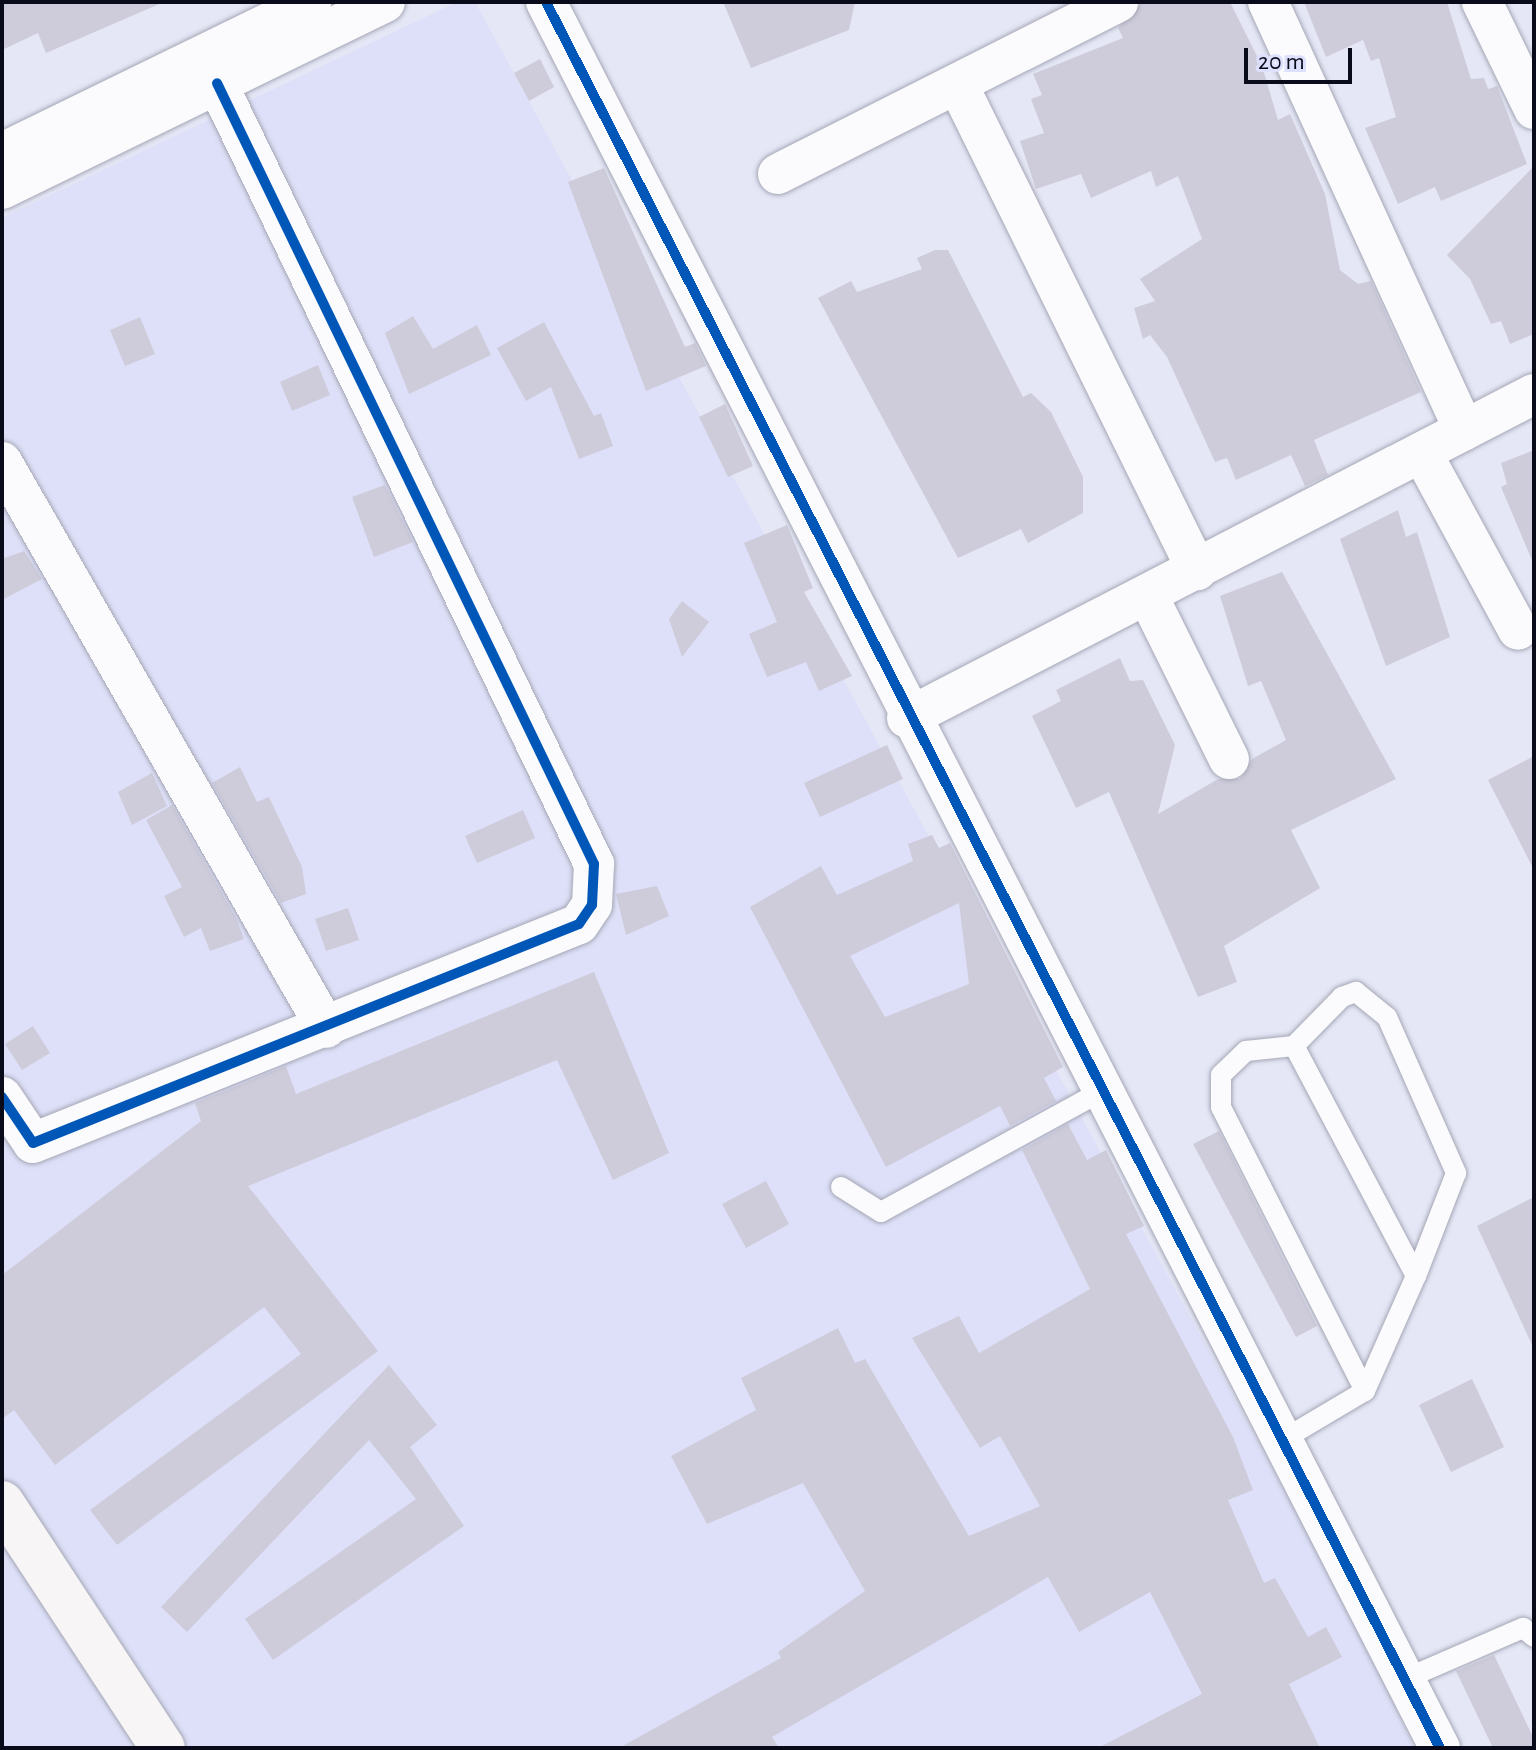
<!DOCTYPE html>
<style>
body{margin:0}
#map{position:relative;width:1536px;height:1750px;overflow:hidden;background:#e5e7f6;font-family:"Alegreya Sans",sans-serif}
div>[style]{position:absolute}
.built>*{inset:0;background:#dde0f8}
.building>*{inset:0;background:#ceccdb}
.roads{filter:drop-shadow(0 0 2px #a5a7b5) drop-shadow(0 0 2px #a5a7b5)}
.lane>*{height:20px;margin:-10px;padding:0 10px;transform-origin:10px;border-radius:10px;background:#fbfbfe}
.street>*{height:40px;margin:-20px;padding:0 20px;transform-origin:20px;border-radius:20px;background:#fbfbfe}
.secondary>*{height:44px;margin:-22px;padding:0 22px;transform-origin:22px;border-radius:22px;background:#f7f5f6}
.cycleway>*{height:10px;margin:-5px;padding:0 5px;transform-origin:5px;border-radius:5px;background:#0057b8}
span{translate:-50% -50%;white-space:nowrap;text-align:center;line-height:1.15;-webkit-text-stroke:7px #dee1fd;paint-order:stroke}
.frame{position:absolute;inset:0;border:4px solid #0a0b1a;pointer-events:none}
.scale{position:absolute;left:1244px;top:48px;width:108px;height:36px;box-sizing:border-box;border:4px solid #0a0b1a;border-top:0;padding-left:10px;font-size:24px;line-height:28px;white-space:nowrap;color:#0a0b1a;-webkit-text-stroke:6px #dee1fd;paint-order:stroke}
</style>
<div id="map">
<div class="built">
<i style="clip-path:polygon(457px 2px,475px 2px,1349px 1609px,1414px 1748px,2px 1748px,2px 218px)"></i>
</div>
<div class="building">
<i style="clip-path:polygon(2px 2px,164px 2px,46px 53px,38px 33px,2px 50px)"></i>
<i style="clip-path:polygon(723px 2px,855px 2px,849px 30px,751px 68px)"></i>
<i style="clip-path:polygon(1143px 2px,1230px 2px,1262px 66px,1278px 120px,1290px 114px,1325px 194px,1340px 270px,1358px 284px,1371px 281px,1421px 392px,1314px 440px,1328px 475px,1305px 486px,1291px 455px,1236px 480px,1227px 458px,1215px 462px,1167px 357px,1150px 335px,1143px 339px,1134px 308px,1155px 301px,1140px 279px,1202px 239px,1178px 176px,1156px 187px,1151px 171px,1091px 198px,1081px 174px,1036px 189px,1020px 141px,1044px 133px,1031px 99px,1042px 95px,1033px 74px,1123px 38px,1118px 28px)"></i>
<i style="clip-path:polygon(1304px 2px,1447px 2px,1471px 79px,1484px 78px,1488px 89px,1497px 86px,1527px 164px,1441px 201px,1435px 187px,1398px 204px,1365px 128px,1396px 117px,1379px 58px,1371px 61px,1363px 40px,1326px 57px)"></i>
<i style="clip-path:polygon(540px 59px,554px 87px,529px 101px,514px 73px)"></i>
<i style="clip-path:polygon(1534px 166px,1534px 334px,1510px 344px,1501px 321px,1491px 324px,1470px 279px,1447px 255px)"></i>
<i style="clip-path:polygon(604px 168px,685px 347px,695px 343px,706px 366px,646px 391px,568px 182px)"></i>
<i style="clip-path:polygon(935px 250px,948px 250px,1023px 397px,1031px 393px,1051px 412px,1083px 477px,1083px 513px,1028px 543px,1021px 529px,958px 558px,818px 298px,851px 281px,857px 292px,922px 269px,917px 258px)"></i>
<i style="clip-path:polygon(413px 316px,433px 349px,477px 325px,491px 355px,409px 394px,385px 333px)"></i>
<i style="clip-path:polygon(140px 317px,155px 354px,125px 366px,110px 330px)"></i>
<i style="clip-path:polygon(544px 322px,594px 416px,601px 413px,613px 446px,579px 459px,551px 387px,526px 401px,497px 348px)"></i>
<i style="clip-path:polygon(318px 365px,330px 395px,292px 411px,280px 382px)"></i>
<i style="clip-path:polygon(725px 404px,753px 466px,728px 477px,699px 417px)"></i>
<i style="clip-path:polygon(1534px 450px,1534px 565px,1501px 487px,1507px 484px,1501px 463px)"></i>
<i style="clip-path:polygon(385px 485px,413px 542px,374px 557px,352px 497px)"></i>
<i style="clip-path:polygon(1398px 510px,1406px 537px,1417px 532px,1450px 637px,1386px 666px,1340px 539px)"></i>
<i style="clip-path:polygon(787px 525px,813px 588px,804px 592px,852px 676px,819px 691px,806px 662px,767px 677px,749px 634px,777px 622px,744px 543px)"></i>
<i style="clip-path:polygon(24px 551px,42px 579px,2px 600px,2px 559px)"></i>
<i style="clip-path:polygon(1282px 572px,1396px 779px,1291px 830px,1320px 888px,1224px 946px,1237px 982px,1198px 997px,1109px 792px,1076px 808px,1032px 716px,1061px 701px,1056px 690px,1120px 658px,1130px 681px,1143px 680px,1175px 745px,1158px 814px,1218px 779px,1240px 779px,1252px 759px,1286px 740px,1261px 681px,1248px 686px,1220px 596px)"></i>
<i style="clip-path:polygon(682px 601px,709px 622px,682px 657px,669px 619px)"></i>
<i style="clip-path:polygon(887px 745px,903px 779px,820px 817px,804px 783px)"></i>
<i style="clip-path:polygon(1534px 756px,1534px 870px,1488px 780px)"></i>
<i style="clip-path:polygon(240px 767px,257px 802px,269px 797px,302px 867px,306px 894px,281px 903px,212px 783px)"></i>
<i style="clip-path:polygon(152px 773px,167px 806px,132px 825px,118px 792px)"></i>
<i style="clip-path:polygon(172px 805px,236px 918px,244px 939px,210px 951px,201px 928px,184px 937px,164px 896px,182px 887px,146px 820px)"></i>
<i style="clip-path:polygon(523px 810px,535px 838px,477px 863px,465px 836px)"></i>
<i style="clip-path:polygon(evenodd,932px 835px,939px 848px,950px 843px,1063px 1067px,1044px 1078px,1056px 1101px,1010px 1126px,1000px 1106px,886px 1167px,750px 907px,821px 866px,837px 895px,913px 861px,908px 844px,932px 835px,959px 903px,969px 984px,885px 1017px,850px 956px,959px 903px)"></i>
<i style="clip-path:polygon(657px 886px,669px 916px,626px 935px,616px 894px)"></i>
<i style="clip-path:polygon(348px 908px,359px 940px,326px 951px,315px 919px)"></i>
<i style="clip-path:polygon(594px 972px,669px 1153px,613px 1180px,557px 1060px,248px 1186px,378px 1351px,117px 1545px,90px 1510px,301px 1354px,264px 1307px,55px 1465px,14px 1410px,2px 1419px,2px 1275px,201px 1121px,195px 1103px,286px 1066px,296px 1094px)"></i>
<i style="clip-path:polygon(33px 1026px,50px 1053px,22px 1070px,5px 1044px)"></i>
<i style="clip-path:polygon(1068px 1124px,1087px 1160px,1106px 1150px,1144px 1226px,1126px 1234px,1233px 1437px,1253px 1490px,1228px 1500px,1264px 1583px,1275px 1578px,1308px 1637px,1326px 1627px,1342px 1657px,1289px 1684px,1320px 1748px,1098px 1748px,1202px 1694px,1150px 1592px,1079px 1632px,1048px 1577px,772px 1737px,779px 1748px,619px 1748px,781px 1658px,778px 1652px,865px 1591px,803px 1483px,707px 1524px,671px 1456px,756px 1410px,741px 1378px,838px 1328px,855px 1363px,865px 1359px,969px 1536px,1040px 1506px,1000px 1436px,980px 1448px,912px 1338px,959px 1316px,979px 1353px,1090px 1289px,1022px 1150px)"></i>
<i style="clip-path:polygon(1219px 1131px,1317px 1326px,1296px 1337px,1193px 1144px)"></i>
<i style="clip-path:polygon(766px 1181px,789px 1224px,746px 1248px,722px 1204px)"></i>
<i style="clip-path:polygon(1534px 1197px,1534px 1349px,1477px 1226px)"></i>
<i style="clip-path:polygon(389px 1365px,437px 1425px,410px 1447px,464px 1526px,273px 1660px,245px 1619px,416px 1499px,369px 1440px,187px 1632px,161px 1607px)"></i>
<i style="clip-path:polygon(1472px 1379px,1504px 1447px,1451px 1472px,1419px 1405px)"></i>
<i style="clip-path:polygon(1494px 1655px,1534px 1739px,1534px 1748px,1493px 1748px,1456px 1671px)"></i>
</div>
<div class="roads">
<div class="lane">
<i style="left:841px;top:1187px;width:47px;rotate:32deg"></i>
<i style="left:881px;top:1212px;width:247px;rotate:-28.7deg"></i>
<i style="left:1365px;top:1391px;width:318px;rotate:-116.9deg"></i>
<i style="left:1221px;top:1107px;width:32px;rotate:-90deg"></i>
<i style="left:1221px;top:1075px;width:35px;rotate:-44deg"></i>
<i style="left:1246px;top:1051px;width:48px;rotate:-5.9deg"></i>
<i style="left:1294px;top:1046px;width:69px;rotate:-45.6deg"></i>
<i style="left:1342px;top:997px;width:15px;rotate:-20deg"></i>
<i style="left:1356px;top:992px;width:40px;rotate:39deg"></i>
<i style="left:1387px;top:1017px;width:171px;rotate:66.1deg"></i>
<i style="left:1456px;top:1173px;width:110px;rotate:111.2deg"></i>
<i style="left:1284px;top:1439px;width:94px;rotate:-30.7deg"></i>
<i style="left:1365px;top:1391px;width:126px;rotate:-66.1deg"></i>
<i style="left:1416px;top:1276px;width:260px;rotate:-117.9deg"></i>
<i style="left:1405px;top:1679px;width:129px;rotate:-23.4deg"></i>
<i style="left:1523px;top:1628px;width:14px;rotate:39deg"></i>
</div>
<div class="street">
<i style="left:546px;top:2px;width:1962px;rotate:62.89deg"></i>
<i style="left:1268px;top:2px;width:471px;rotate:65.4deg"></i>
<i style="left:1482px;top:2px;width:119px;rotate:64.1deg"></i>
<i style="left:958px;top:85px;width:541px;rotate:63.77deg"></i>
<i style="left:2px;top:153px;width:344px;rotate:-26deg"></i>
<i style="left:778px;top:174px;width:381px;rotate:-26.8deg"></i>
<i style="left:2px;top:189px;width:426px;rotate:-26deg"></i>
<i style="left:1422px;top:453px;width:201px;rotate:61.5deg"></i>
<i style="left:2px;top:462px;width:652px;rotate:60.21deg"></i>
<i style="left:1148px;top:596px;width:182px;rotate:63.6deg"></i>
<i style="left:907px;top:718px;width:706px;rotate:-27.33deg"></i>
<i style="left:2px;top:1097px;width:55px;rotate:56deg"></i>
<i style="left:33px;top:1143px;width:588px;rotate:-21.86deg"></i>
<i style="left:579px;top:924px;width:23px;rotate:-56deg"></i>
<i style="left:592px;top:905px;width:41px;rotate:-87.2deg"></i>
<i style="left:594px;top:864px;width:867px;rotate:-115.77deg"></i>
</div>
<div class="secondary">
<i style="left:2px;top:1503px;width:293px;rotate:56.7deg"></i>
</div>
</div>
<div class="cycleway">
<i style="left:546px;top:2px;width:1962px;rotate:62.89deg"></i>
<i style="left:2px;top:1097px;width:55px;rotate:56deg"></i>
<i style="left:33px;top:1143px;width:588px;rotate:-21.86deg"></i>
<i style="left:579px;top:924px;width:23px;rotate:-56deg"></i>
<i style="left:592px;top:905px;width:41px;rotate:-87.2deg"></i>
<i style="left:594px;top:864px;width:867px;rotate:-115.77deg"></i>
</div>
<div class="frame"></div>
<div class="scale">20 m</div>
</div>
